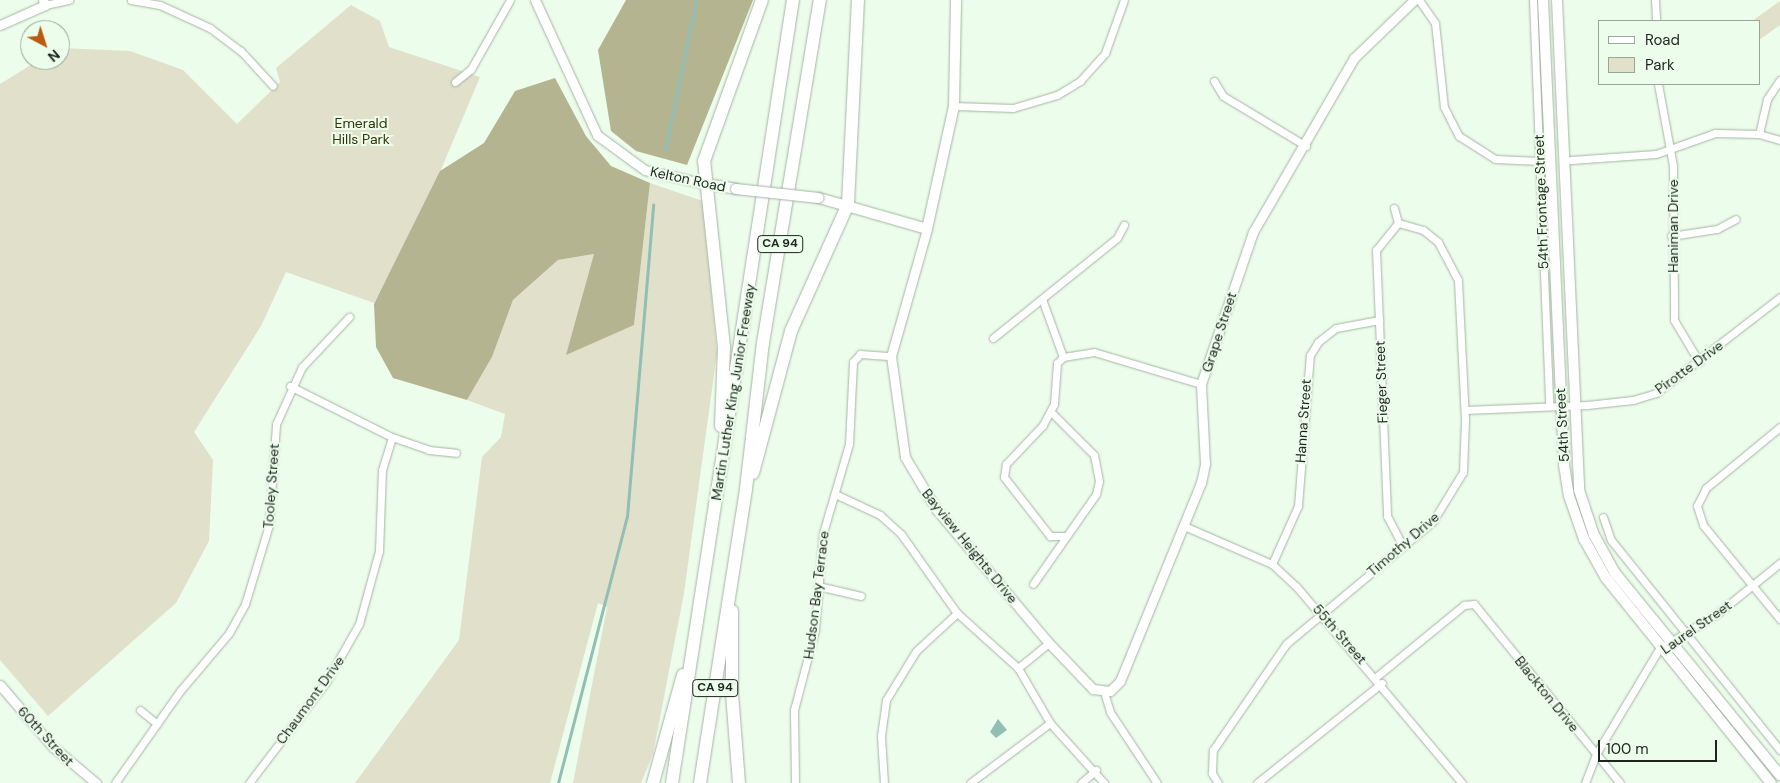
<!DOCTYPE html>
<style>
body{margin:0}
#map{position:relative;width:1780px;height:783px;overflow:hidden;background:#ecfdeb;font-family:"DM Sans",sans-serif}
div>[style]{position:absolute}
.green>*{inset:0;background:#e0e0cb}
.forest>*{inset:0;background:#b4b491}
.water>*{inset:0;background:#92beb5}
.stream>*{height:2.5px;margin:-1.25px;padding:0 1.25px;transform-origin:1.25px;border-radius:1.25px;background:#92beb5}
.roads{filter:drop-shadow(0 0 1px #a5b5a4) drop-shadow(0 0 1px #a5b5a4)}
.minor>*{height:7px;margin:-3.5px;padding:0 3.5px;transform-origin:3.5px;border-radius:3.5px;background:#fff}
.tertiary>*{height:9px;margin:-4.5px;padding:0 4.5px;transform-origin:4.5px;border-radius:4.5px;background:#fff}
.secondary>*{height:10px;margin:-5px;padding:0 5px;transform-origin:5px;border-radius:5px;background:#fff}
.primary>*{height:10px;margin:-5px;padding:0 5px;transform-origin:5px;border-radius:5px;background:#fff}
.motorway>*{height:12px;margin:-6px;padding:0 6px;transform-origin:6px;border-radius:6px;background:#fff}
.bridges{filter:drop-shadow(0 0 1px #a5b5a4) drop-shadow(0 0 1px #a5b5a4)}
.secondary-bridge>*{height:10px;margin:-5px;padding:0 5px;transform-origin:5px;border-radius:5px;background:#fff}
span{translate:-50% -50%;white-space:nowrap;text-align:center;line-height:1.15;-webkit-text-stroke:4px #ecfdeb;paint-order:stroke}
.shield-label span{padding:1px 4px;background:#ecfdeb;border:1px solid;border-radius:4px;-webkit-text-stroke-width:0}
.shield-label{font-size:12px;color:#1d241d;font-weight:700}
.park-label{font-size:14px;color:#343205}
.street-label{font-size:14px;color:#1d241d}
.legend{position:absolute;left:1598px;top:20px;width:162px;height:65px;box-sizing:border-box;background:#ecfdeb;border:1px solid #99a699;margin:0;padding:6px 9px;list-style:none;font-size:15px;color:#1d241d}
.legend li{display:flex;align-items:center;gap:10px;height:25px}
.legend b{width:25px;border:1px solid #99a699}
.north{position:absolute;left:20px;top:20px;width:50px;height:50px;box-sizing:border-box;background:#ecfdeb;border:1px solid #99a699;border-radius:50%;rotate:140deg;font-size:14px;font-weight:700;line-height:20px;text-align:center;color:#1d241d}
.north::after{content:'';display:block;margin:auto;width:18px;height:22px;background:#b95b10;clip-path:polygon(50% 0,100% 100%,50% 72%,0 100%)}
.scale{position:absolute;left:1598px;top:740px;width:119px;height:22px;box-sizing:border-box;border:2px solid #1d241d;border-top:0;padding-left:6px;font-size:15px;line-height:18px;white-space:nowrap;color:#1d241d;-webkit-text-stroke:4px #ecfdeb;paint-order:stroke}
</style>
<div id="map">
<div class="green">
<i style="clip-path:polygon(1780px 1px,1780px 25px,1759px 40px,1759px 21px,1752px 21px)"></i>
<i style="clip-path:polygon(351px 5px,380px 21px,389px 47px,480px 77px,424px 210px,374px 303px,286px 272px,261px 326px,194px 432px,213px 460px,209px 541px,176px 603px,48px 716px,0 660px,0 84px,39px 60px,60px 60px,60px 48px,130px 51px,183px 70px,237px 124px,280px 82px,276px 68px)"></i>
<i style="clip-path:polygon(650px 183px,703px 201px,717px 353px,684px 593px,653px 754px,641px 783px,573px 783px,607px 607px,598px 603px,550px 783px,355px 783px,459px 640px,482px 457px,501px 437px,505px 414px,467px 400px,492px 357px,513px 300px,558px 260px,595px 254px,634px 325px)"></i>
</div>
<div class="forest">
<i style="clip-path:polygon(626px 0,753px 0,687px 165px,636px 151px,611px 131px,598px 50px)"></i>
<i style="clip-path:polygon(555px 78px,586px 136px,611px 166px,650px 183px,634px 325px,566px 355px,594px 254px,558px 260px,513px 300px,492px 357px,467px 400px,393px 378px,376px 347px,374px 304px,440px 171px,484px 143px,515px 91px)"></i>
</div>
<div class="water">
<i style="clip-path:polygon(998px 719px,1007px 730px,996px 738px,990px 732px)"></i>
</div>
<div class="stream">
<i style="left:665px;top:151px;width:154px;rotate:-78.4deg"></i>
<i style="left:558px;top:783px;width:275px;rotate:-75.5deg"></i>
<i style="left:627px;top:517px;width:313px;rotate:-85.2deg"></i>
</div>
<div class="roads">
<div class="minor">
<i style="left:131px;top:0;width:29px;rotate:10deg"></i>
<i style="left:160px;top:5px;width:55px;rotate:24.7deg"></i>
<i style="left:210px;top:28px;width:39px;rotate:37deg"></i>
<i style="left:241px;top:51px;width:47px;rotate:47.6deg"></i>
<i style="left:1419px;top:0;width:28px;rotate:55deg"></i>
<i style="left:1435px;top:23px;width:84px;rotate:83.9deg"></i>
<i style="left:1444px;top:107px;width:33px;rotate:63deg"></i>
<i style="left:1459px;top:136px;width:43px;rotate:32.6deg"></i>
<i style="left:1495px;top:159px;width:45px;rotate:2.5deg"></i>
<i style="left:1533px;top:0;width:404px;rotate:87.7deg"></i>
<i style="left:1655px;top:0;width:21px;rotate:87deg"></i>
<i style="left:45px;top:5px;width:25px;rotate:-12deg"></i>
<i style="left:1214px;top:81px;width:17px;rotate:59deg"></i>
<i style="left:1223px;top:96px;width:97px;rotate:31.1deg"></i>
<i style="left:455px;top:82px;width:21px;rotate:-39deg"></i>
<i style="left:471px;top:69px;width:79px;rotate:-60.5deg"></i>
<i style="left:1658px;top:84px;width:83px;rotate:79.6deg"></i>
<i style="left:1673px;top:166px;width:154px;rotate:89.6deg"></i>
<i style="left:1674px;top:320px;width:49px;rotate:59.2deg"></i>
<i style="left:954px;top:106px;width:59px;rotate:1.9deg"></i>
<i style="left:1013px;top:108px;width:46px;rotate:-16.5deg"></i>
<i style="left:1057px;top:95px;width:27px;rotate:-31deg"></i>
<i style="left:1080px;top:81px;width:38px;rotate:-48deg"></i>
<i style="left:1105px;top:53px;width:56px;rotate:-70.3deg"></i>
<i style="left:1759px;top:134px;width:36px;rotate:-77deg"></i>
<i style="left:1767px;top:99px;width:23px;rotate:-56deg"></i>
<i style="left:1571px;top:160px;width:85px;rotate:-4deg"></i>
<i style="left:1656px;top:154px;width:63px;rotate:-19.6deg"></i>
<i style="left:1715px;top:133px;width:44px;rotate:1.3deg"></i>
<i style="left:1759px;top:134px;width:22px;rotate:16deg"></i>
<i style="left:1394px;top:208px;width:16px;rotate:75deg"></i>
<i style="left:1398px;top:223px;width:35px;rotate:129deg"></i>
<i style="left:1376px;top:250px;width:266px;rotate:87.6deg"></i>
<i style="left:1387px;top:516px;width:34px;rotate:62deg"></i>
<i style="left:1671px;top:236px;width:47px;rotate:-8.7deg"></i>
<i style="left:1717px;top:229px;width:21px;rotate:-28deg"></i>
<i style="left:1042px;top:299px;width:62px;rotate:70.1deg"></i>
<i style="left:1063px;top:357px;width:8px;rotate:135deg"></i>
<i style="left:1057px;top:363px;width:41px;rotate:94.2deg"></i>
<i style="left:1054px;top:404px;width:24px;rotate:118deg"></i>
<i style="left:1043px;top:425px;width:54px;rotate:133.5deg"></i>
<i style="left:1006px;top:464px;width:13px;rotate:99deg"></i>
<i style="left:1004px;top:477px;width:75px;rotate:52.1deg"></i>
<i style="left:1050px;top:536px;width:16px"></i>
<i style="left:993px;top:338px;width:159px;rotate:-38.9deg"></i>
<i style="left:1117px;top:238px;width:15px;rotate:-62deg"></i>
<i style="left:1063px;top:357px;width:31px;rotate:-9deg"></i>
<i style="left:1094px;top:352px;width:112px;rotate:16.7deg"></i>
<i style="left:290px;top:386px;width:114px;rotate:26.6deg"></i>
<i style="left:392px;top:437px;width:39px;rotate:19deg"></i>
<i style="left:429px;top:450px;width:27px;rotate:6deg"></i>
<i style="left:1465px;top:410px;width:122px;rotate:-2.3deg"></i>
<i style="left:1587px;top:405px;width:46px;rotate:-6.2deg"></i>
<i style="left:1633px;top:400px;width:24px;rotate:-17deg"></i>
<i style="left:1656px;top:393px;width:157px;rotate:-37.7deg"></i>
<i style="left:1780px;top:427px;width:96px;rotate:140.5deg"></i>
<i style="left:1706px;top:488px;width:20px;rotate:117deg"></i>
<i style="left:1697px;top:506px;width:20px;rotate:72deg"></i>
<i style="left:1703px;top:525px;width:122px;rotate:50.7deg"></i>
<i style="left:835px;top:494px;width:50px;rotate:25deg"></i>
<i style="left:880px;top:515px;width:28px;rotate:42deg"></i>
<i style="left:901px;top:534px;width:97px;rotate:54.7deg"></i>
<i style="left:957px;top:613px;width:82px;rotate:42deg"></i>
<i style="left:1018px;top:668px;width:64px;rotate:59.8deg"></i>
<i style="left:1050px;top:723px;width:81px;rotate:48deg"></i>
<i style="left:1603px;top:517px;width:24px;rotate:71deg"></i>
<i style="left:1611px;top:540px;width:270px;rotate:51.2deg"></i>
<i style="left:1184px;top:526px;width:96px;rotate:23.4deg"></i>
<i style="left:1272px;top:564px;width:33px;rotate:43deg"></i>
<i style="left:1296px;top:586px;width:258px;rotate:49.9deg"></i>
<i style="left:1272px;top:564px;width:64px;rotate:-65.9deg"></i>
<i style="left:1298px;top:506px;width:151px;rotate:-85.5deg"></i>
<i style="left:1310px;top:355px;width:15px;rotate:-58deg"></i>
<i style="left:1318px;top:342px;width:23px;rotate:-38deg"></i>
<i style="left:1336px;top:328px;width:44px;rotate:-10.5deg"></i>
<i style="left:1033px;top:584px;width:110px;rotate:-55deg"></i>
<i style="left:1096px;top:494px;width:13px;rotate:-77deg"></i>
<i style="left:1099px;top:481px;width:26px;rotate:-101deg"></i>
<i style="left:1094px;top:455px;width:61px;rotate:-135deg"></i>
<i style="left:818px;top:586px;width:44px;rotate:13.1deg"></i>
<i style="left:1018px;top:668px;width:40px;rotate:-39deg"></i>
<i style="left:1376px;top:677px;width:114px;rotate:-39.3deg"></i>
<i style="left:1464px;top:605px;width:10px;rotate:-6deg"></i>
<i style="left:1474px;top:604px;width:231px;rotate:50.8deg"></i>
<i style="left:1104px;top:692px;width:21px;rotate:73deg"></i>
<i style="left:1110px;top:712px;width:85px;rotate:56.5deg"></i>
<i style="left:140px;top:710px;width:22px;rotate:39deg"></i>
<i style="left:115px;top:783px;width:113px;rotate:-54.8deg"></i>
<i style="left:180px;top:691px;width:76px;rotate:-49.8deg"></i>
<i style="left:229px;top:633px;width:33px;rotate:-61deg"></i>
<i style="left:245px;top:604px;width:83px;rotate:-73.1deg"></i>
<i style="left:269px;top:525px;width:101px;rotate:-86deg"></i>
<i style="left:276px;top:424px;width:63px;rotate:-65.5deg"></i>
<i style="left:302px;top:367px;width:69px;rotate:-46.8deg"></i>
<i style="left:249px;top:783px;width:127px;rotate:-52.7deg"></i>
<i style="left:326px;top:682px;width:67px;rotate:-60.4deg"></i>
<i style="left:359px;top:624px;width:76px;rotate:-74.7deg"></i>
<i style="left:379px;top:551px;width:81px;rotate:-87.9deg"></i>
<i style="left:382px;top:470px;width:34px;rotate:-73deg"></i>
<i style="left:795px;top:783px;width:73px;rotate:-90.8deg"></i>
<i style="left:794px;top:710px;width:83px;rotate:-75.3deg"></i>
<i style="left:815px;top:630px;width:97px;rotate:-85.3deg"></i>
<i style="left:823px;top:533px;width:93px;rotate:-73.7deg"></i>
<i style="left:849px;top:444px;width:82px;rotate:-87.2deg"></i>
<i style="left:853px;top:362px;width:11px;rotate:-49deg"></i>
<i style="left:860px;top:354px;width:31px;rotate:4deg"></i>
<i style="left:884px;top:783px;width:47px;rotate:-93.7deg"></i>
<i style="left:881px;top:736px;width:36px;rotate:-82deg"></i>
<i style="left:886px;top:700px;width:57px;rotate:-58.5deg"></i>
<i style="left:916px;top:651px;width:56px;rotate:-42.8deg"></i>
<i style="left:970px;top:783px;width:100px;rotate:-36.9deg"></i>
<i style="left:1081px;top:783px;width:20px;rotate:-41deg"></i>
<i style="left:1218px;top:783px;width:12px;rotate:-121deg"></i>
<i style="left:1212px;top:773px;width:23px;rotate:-88deg"></i>
<i style="left:1213px;top:750px;width:129px;rotate:-55.4deg"></i>
<i style="left:1286px;top:644px;width:192px;rotate:-39.9deg"></i>
<i style="left:1433px;top:521px;width:57px;rotate:-58.5deg"></i>
<i style="left:1463px;top:472px;width:53px;rotate:-87.8deg"></i>
<i style="left:1465px;top:419px;width:139px;rotate:-92.9deg"></i>
<i style="left:1458px;top:280px;width:43px;rotate:-117.8deg"></i>
<i style="left:1438px;top:242px;width:19px;rotate:-141deg"></i>
<i style="left:1423px;top:230px;width:26px;rotate:-164deg"></i>
<i style="left:1257px;top:783px;width:160px;rotate:-38.7deg"></i>
<i style="left:1585px;top:783px;width:31px;rotate:-69deg"></i>
<i style="left:1596px;top:754px;width:122px;rotate:-59deg"></i>
<i style="left:1659px;top:649px;width:69px;rotate:-31.4deg"></i>
<i style="left:1718px;top:613px;width:80px;rotate:-38.9deg"></i>
</div>
<div class="tertiary">
<i style="left:535px;top:0;width:149px;rotate:65.3deg"></i>
<i style="left:597px;top:135px;width:59px;rotate:36.1deg"></i>
<i style="left:645px;top:170px;width:63px;rotate:12.9deg"></i>
<i style="left:0;top:25px;width:49px;rotate:-24deg"></i>
<i style="left:45px;top:5px;width:5px;rotate:-112deg"></i>
<i style="left:927px;top:229px;width:132px;rotate:105.8deg"></i>
<i style="left:891px;top:356px;width:102px;rotate:82.1deg"></i>
<i style="left:905px;top:457px;width:61px;rotate:59.2deg"></i>
<i style="left:936px;top:509px;width:175px;rotate:49.9deg"></i>
<i style="left:1049px;top:643px;width:64px;rotate:46.3deg"></i>
<i style="left:1093px;top:689px;width:17px;rotate:7deg"></i>
<i style="left:1110px;top:691px;width:14px;rotate:-45deg"></i>
<i style="left:1120px;top:681px;width:214px;rotate:-67.8deg"></i>
<i style="left:1201px;top:483px;width:19px;rotate:-78deg"></i>
<i style="left:1205px;top:464px;width:80px;rotate:-92.9deg"></i>
<i style="left:1201px;top:384px;width:161px;rotate:-71.1deg"></i>
<i style="left:1253px;top:232px;width:201px;rotate:-59.9deg"></i>
<i style="left:1354px;top:58px;width:83px;rotate:-44deg"></i>
<i style="left:0;top:685px;width:82px;rotate:49.5deg"></i>
<i style="left:53px;top:747px;width:56px;rotate:39.9deg"></i>
</div>
<div class="secondary">
<i style="left:706px;top:184px;width:30px;rotate:9deg"></i>
<i style="left:819px;top:198px;width:112px;rotate:16deg"></i>
<i style="left:927px;top:229px;width:126px;rotate:-77.6deg"></i>
<i style="left:954px;top:106px;width:106px;rotate:-88.9deg"></i>
</div>
<div class="primary">
<i style="left:1543px;top:0;width:465px;rotate:87.4deg"></i>
<i style="left:1564px;top:465px;width:31px;rotate:81deg"></i>
<i style="left:1569px;top:496px;width:46px;rotate:70.8deg"></i>
<i style="left:1584px;top:539px;width:45px;rotate:60.6deg"></i>
<i style="left:1606px;top:578px;width:263px;rotate:51.2deg"></i>
<i style="left:1557px;top:0;width:490px;rotate:87.4deg"></i>
<i style="left:1579px;top:490px;width:47px;rotate:71.6deg"></i>
<i style="left:1594px;top:535px;width:43px;rotate:61.1deg"></i>
<i style="left:1615px;top:573px;width:261px;rotate:50.8deg"></i>
</div>
<div class="motorway">
<i style="left:721px;top:426px;width:79px;rotate:-87.8deg"></i>
<i style="left:724px;top:347px;width:187px;rotate:-96.1deg"></i>
<i style="left:704px;top:161px;width:171px;rotate:-70.2deg"></i>
<i style="left:753px;top:473px;width:147px;rotate:-75deg"></i>
<i style="left:791px;top:331px;width:139px;rotate:-65.8deg"></i>
<i style="left:848px;top:204px;width:204px;rotate:-87.2deg"></i>
<i style="left:732px;top:611px;width:83px;rotate:90deg"></i>
<i style="left:732px;top:694px;width:89px;rotate:85.5deg"></i>
<i style="left:653px;top:783px;width:112px;rotate:-74.5deg"></i>
<i style="left:672px;top:783px;width:792px;rotate:-81.22deg"></i>
<i style="left:700px;top:783px;width:298px;rotate:-81.1deg"></i>
<i style="left:746px;top:489px;width:147px;rotate:-83.4deg"></i>
<i style="left:763px;top:343px;width:348px;rotate:-80.6deg"></i>
</div>
</div>
<div class="bridges">
<div class="secondary-bridge">
<i style="left:736px;top:189px;width:83px;rotate:6.2deg"></i>
</div>
</div>
<div class="shield-label">
<span style="left:780px;top:244px">CA 94</span>
<span style="left:715px;top:688px">CA 94</span>
</div>
<div class="park-label">
<span style="left:361px;top:131px">Emerald<br>Hills Park</span>
</div>
<div class="street-label">
<span style="left:688px;top:179px;rotate:12deg">Kelton Road</span>
<span style="left:1541px;top:202px;rotate:-92deg">54th Frontage Street</span>
<span style="left:1673px;top:226px;rotate:-90deg">Haniman Drive</span>
<span style="left:1219px;top:332px;rotate:-72deg">Grape Street</span>
<span style="left:1689px;top:367px;rotate:-36deg">Pirotte Drive</span>
<span style="left:1381px;top:382px;rotate:-92deg">Fieger Street</span>
<span style="left:733px;top:392px;rotate:-81deg">Martin Luther King Junior Freeway</span>
<span style="left:1303px;top:421px;rotate:-86deg">Hanna Street</span>
<span style="left:1562px;top:425px;rotate:-93deg">54th Street</span>
<span style="left:271px;top:486px;rotate:-86deg">Tooley Street</span>
<span style="left:1403px;top:544px;rotate:-41deg">Timothy Drive</span>
<span style="left:970px;top:546px;rotate:51deg">Bayview Heights Drive</span>
<span style="left:816px;top:595px;rotate:-83deg">Hudson Bay Terrace</span>
<span style="left:1696px;top:627px;rotate:-35deg">Laurel Street</span>
<span style="left:1340px;top:634px;rotate:49deg">55th Street</span>
<span style="left:1547px;top:694px;rotate:51deg">Blackton Drive</span>
<span style="left:310px;top:700px;rotate:-54deg">Chaumont Drive</span>
<span style="left:46px;top:736px;rotate:47deg">60th Street</span>
</div>
<ul class="legend">
<li><b style="height:6px;background:#fff"></b>Road</li>
<li><b style="height:14px;background:#e0e0cb"></b>Park</li>
</ul>
<div class="north">N</div>
<div class="scale">100 m</div>
</div>
